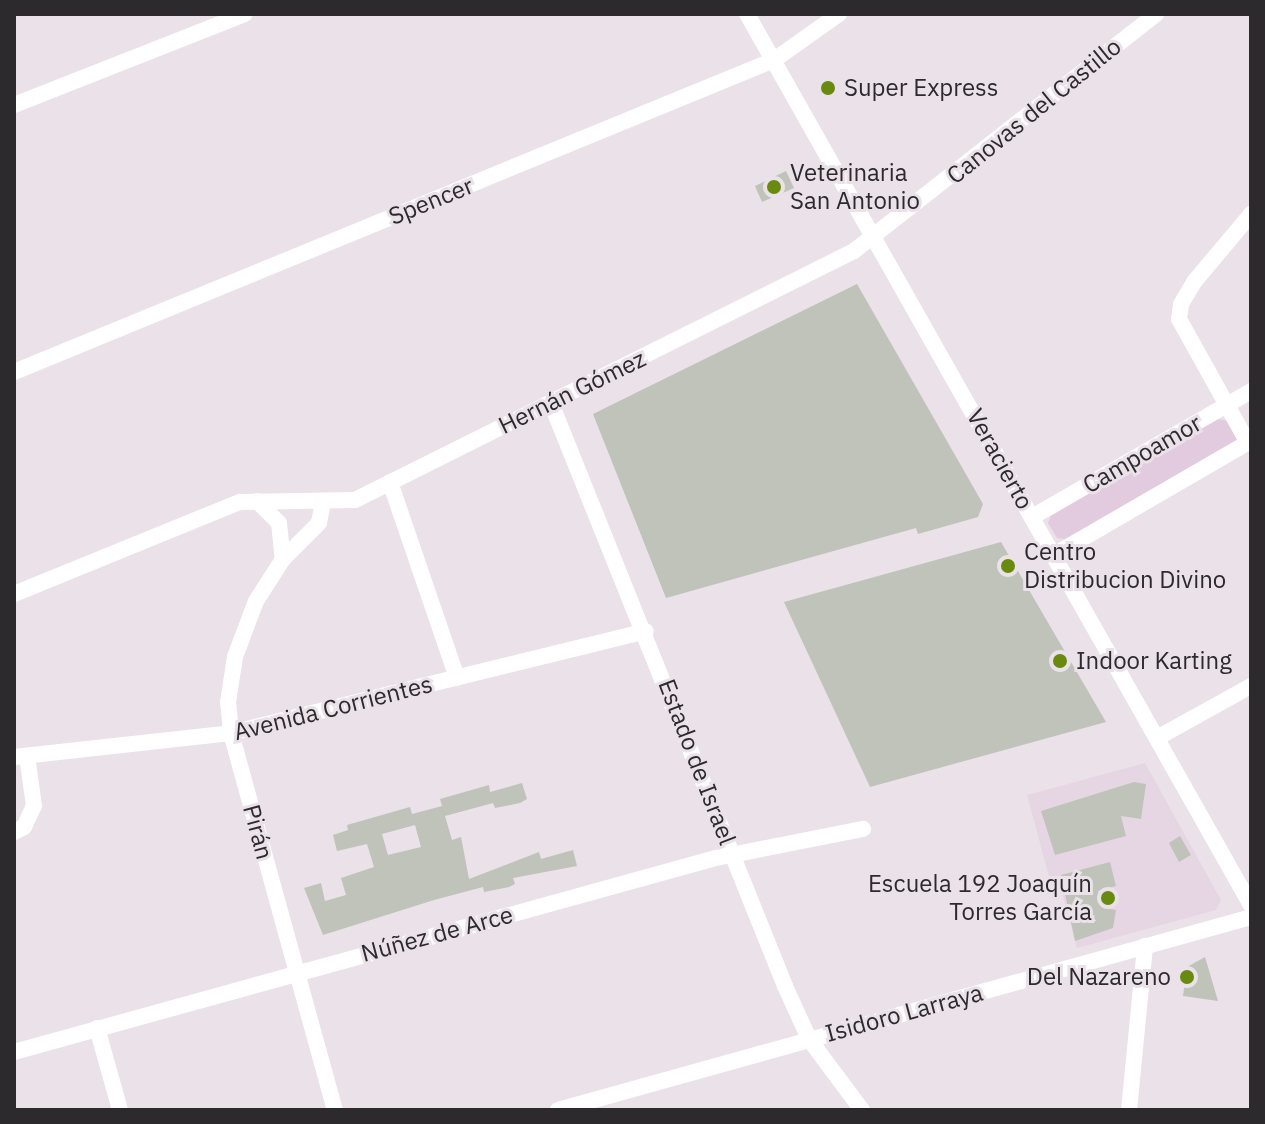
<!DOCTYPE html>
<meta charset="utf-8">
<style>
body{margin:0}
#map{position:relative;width:1265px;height:1124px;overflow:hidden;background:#eae1e9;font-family:"IBM Plex Sans",sans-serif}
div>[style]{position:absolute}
.built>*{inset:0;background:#e6d6e4}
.green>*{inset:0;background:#e2cbdf}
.building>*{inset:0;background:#bfc3b9}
.minor>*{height:16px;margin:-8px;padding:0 8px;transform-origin:8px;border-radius:8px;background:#fff}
.dots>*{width:22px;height:22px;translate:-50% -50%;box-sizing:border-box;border:4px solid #eae1e9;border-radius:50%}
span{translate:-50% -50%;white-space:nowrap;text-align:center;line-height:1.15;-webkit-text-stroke:6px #eae1e9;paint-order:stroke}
.poi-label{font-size:24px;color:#2d2a2d}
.left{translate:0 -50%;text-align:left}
.right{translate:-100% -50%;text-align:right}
.street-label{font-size:24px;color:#2d2a2d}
.frame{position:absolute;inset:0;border:16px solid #2d2a2d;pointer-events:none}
</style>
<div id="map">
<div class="built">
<i style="clip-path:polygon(1145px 763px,1221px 900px,1216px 910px,1077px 948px,1062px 893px,1054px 895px,1027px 795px)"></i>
</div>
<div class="green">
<i style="clip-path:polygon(1217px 419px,1228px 421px,1239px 439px,1065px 539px,1057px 538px,1048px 523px,1051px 516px)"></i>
</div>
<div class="building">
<i style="clip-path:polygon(786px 171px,794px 188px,762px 202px,755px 186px)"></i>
<i style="clip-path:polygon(857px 284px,983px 504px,978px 517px,918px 534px,916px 528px,666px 598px,593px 414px)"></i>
<i style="clip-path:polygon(1001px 542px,1106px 722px,870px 787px,784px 602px)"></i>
<i style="clip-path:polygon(1134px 782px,1146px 784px,1141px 819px,1121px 816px,1126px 836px,1055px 855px,1041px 811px)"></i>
<i style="clip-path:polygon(evenodd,522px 783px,527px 799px,520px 803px,495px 808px,493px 803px,445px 816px,452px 840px,461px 837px,469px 879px,539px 852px,541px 859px,573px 850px,577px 866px,513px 878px,515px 884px,509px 887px,484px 892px,483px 887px,434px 900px,323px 935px,304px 888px,321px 883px,325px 901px,346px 895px,341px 878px,374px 867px,367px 844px,337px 851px,333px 835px,348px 830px,347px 825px,410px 807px,412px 814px,442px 806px,440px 799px,489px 785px,490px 792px,522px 783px,415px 825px,421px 847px,388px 855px,382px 834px,415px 825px)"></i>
<i style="clip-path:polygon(1180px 836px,1191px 855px,1179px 862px,1169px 843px)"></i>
<i style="clip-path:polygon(1110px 862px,1116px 886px,1098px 891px,1103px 908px,1116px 910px,1113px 928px,1075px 941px,1061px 875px)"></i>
<i style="clip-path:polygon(1205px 957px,1218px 1001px,1183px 996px,1187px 967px)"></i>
</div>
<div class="minor">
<i style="left:747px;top:14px;width:1024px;rotate:60.51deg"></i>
<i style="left:14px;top:105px;width:248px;rotate:-21.5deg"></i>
<i style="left:14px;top:372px;width:822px;rotate:-22.32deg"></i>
<i style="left:774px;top:60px;width:80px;rotate:-35.3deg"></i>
<i style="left:551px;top:403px;width:628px;rotate:68.13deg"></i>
<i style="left:785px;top:986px;width:58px;rotate:65.6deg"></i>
<i style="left:809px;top:1039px;width:89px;rotate:53.3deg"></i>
<i style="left:1248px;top:443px;width:142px;rotate:-119.1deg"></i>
<i style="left:1179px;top:319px;width:15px;rotate:-82deg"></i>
<i style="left:1181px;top:304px;width:26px;rotate:-59deg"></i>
<i style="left:1194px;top:282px;width:89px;rotate:-50deg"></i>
<i style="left:390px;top:482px;width:207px;rotate:71.1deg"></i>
<i style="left:257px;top:501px;width:31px;rotate:45deg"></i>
<i style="left:279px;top:523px;width:36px;rotate:84deg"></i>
<i style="left:323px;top:502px;width:21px;rotate:101deg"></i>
<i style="left:319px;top:523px;width:51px;rotate:135deg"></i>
<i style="left:283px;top:559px;width:50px;rotate:122.7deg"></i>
<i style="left:256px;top:601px;width:60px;rotate:110.6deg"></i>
<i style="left:235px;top:657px;width:46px;rotate:98.8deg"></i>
<i style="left:228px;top:702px;width:31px;rotate:84deg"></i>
<i style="left:231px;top:733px;width:391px;rotate:74.6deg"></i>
<i style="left:1032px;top:517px;width:253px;rotate:-29.9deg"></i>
<i style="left:1054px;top:555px;width:228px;rotate:-30.1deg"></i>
<i style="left:14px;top:594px;width:244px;rotate:-22.2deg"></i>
<i style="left:240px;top:502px;width:115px;rotate:-1deg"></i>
<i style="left:355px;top:500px;width:558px;rotate:-26.52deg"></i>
<i style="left:854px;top:251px;width:384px;rotate:-38.1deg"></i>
<i style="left:1157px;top:738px;width:107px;rotate:-29deg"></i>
<i style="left:14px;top:757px;width:218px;rotate:-6.3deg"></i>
<i style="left:231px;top:733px;width:427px;rotate:-13.8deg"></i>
<i style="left:14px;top:832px;width:11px;rotate:-27deg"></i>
<i style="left:24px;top:827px;width:23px;rotate:-65deg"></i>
<i style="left:34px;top:806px;width:50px;rotate:-98deg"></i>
<i style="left:97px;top:1028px;width:85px;rotate:74.3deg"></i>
<i style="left:14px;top:1052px;width:728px;rotate:-15.45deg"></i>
<i style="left:716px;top:858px;width:150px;rotate:-11.2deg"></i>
<i style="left:558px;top:1110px;width:719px;rotate:-15.56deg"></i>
<i style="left:1129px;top:1110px;width:165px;rotate:-84.4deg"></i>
</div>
<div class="dots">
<i style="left:828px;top:88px;background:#688a0f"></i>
<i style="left:774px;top:187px;background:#688a0f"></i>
<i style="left:1008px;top:566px;background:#688a0f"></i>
<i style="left:1060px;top:661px;background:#688a0f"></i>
<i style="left:1108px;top:898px;background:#688a0f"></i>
<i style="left:1187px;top:977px;background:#688a0f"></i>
</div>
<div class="poi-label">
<span class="left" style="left:844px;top:88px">Super Express</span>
<span class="left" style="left:790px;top:187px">Veterinaria<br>San Antonio</span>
<span class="left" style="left:1024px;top:566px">Centro<br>Distribucion Divino</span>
<span class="left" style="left:1076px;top:661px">Indoor Karting</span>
<span class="right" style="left:1092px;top:898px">Escuela 192 Joaquín<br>Torres García</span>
<span class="right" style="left:1171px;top:977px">Del Nazareno</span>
</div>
<div class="street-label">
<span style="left:1034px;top:111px;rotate:-39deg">Canovas del Castillo</span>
<span style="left:431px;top:201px;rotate:-22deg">Spencer</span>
<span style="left:572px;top:392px;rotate:-26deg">Hernán Gómez</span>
<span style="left:1142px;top:454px;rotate:-30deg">Campoamor</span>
<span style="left:1000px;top:459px;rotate:61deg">Veracierto</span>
<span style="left:333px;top:708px;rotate:-14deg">Avenida Corrientes</span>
<span style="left:697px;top:762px;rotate:69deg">Estado de Israel</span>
<span style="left:258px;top:832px;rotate:75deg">Pirán</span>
<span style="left:437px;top:934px;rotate:-15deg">Núñez de Arce</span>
<span style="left:904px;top:1013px;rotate:-15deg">Isidoro Larraya</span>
</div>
<div class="frame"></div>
</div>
